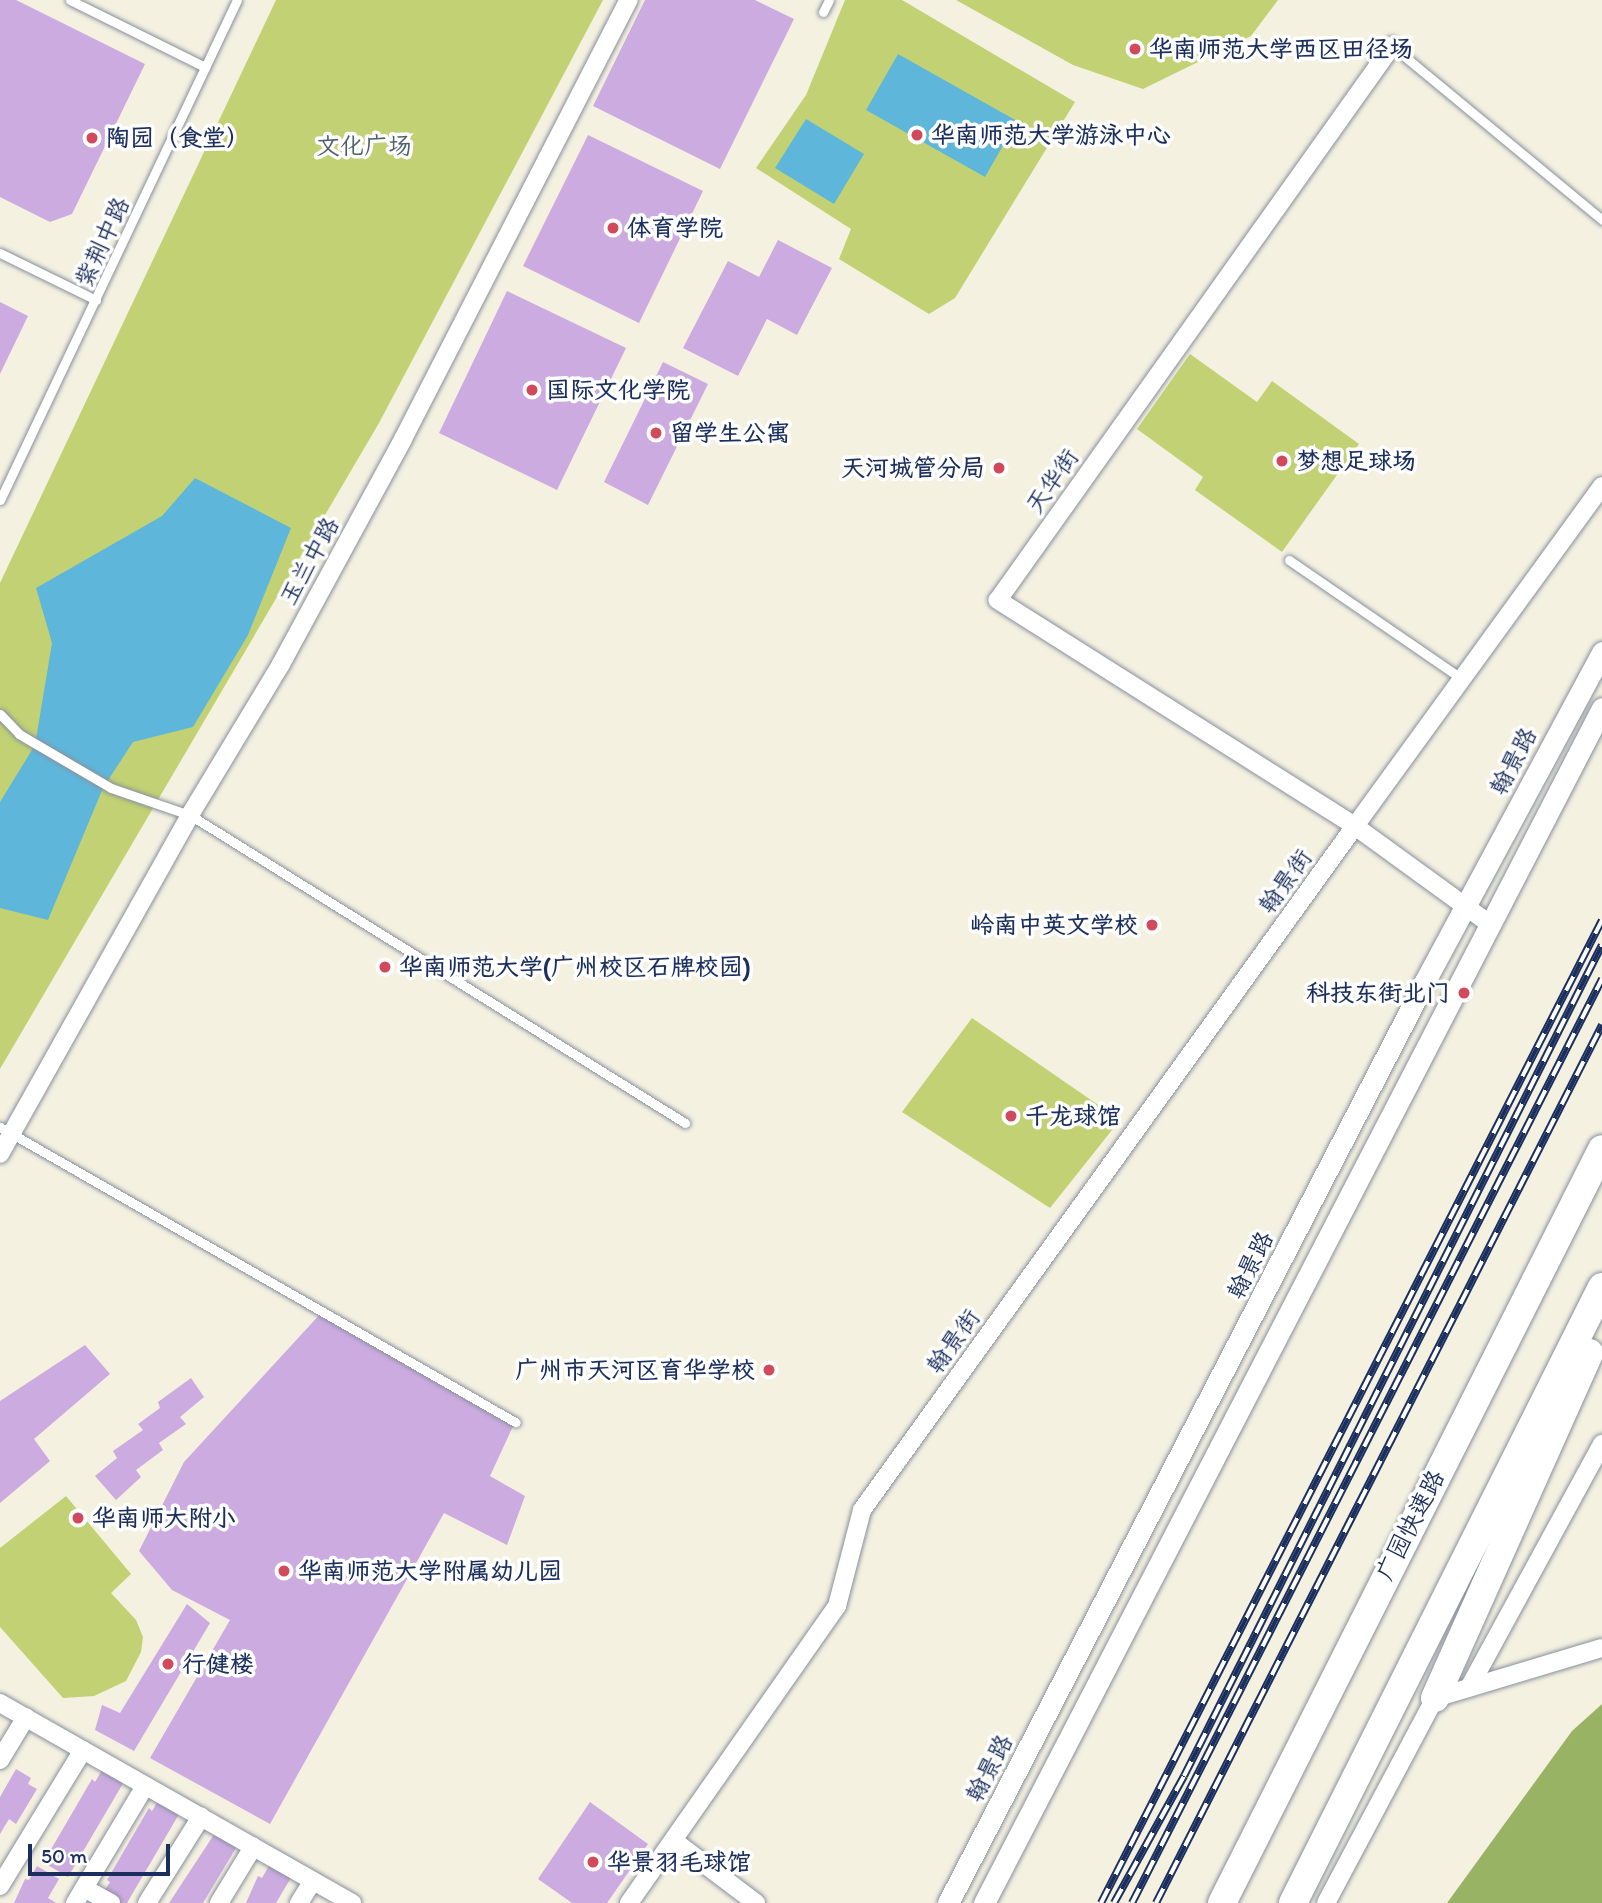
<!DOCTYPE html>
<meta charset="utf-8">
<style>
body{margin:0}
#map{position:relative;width:1602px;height:1903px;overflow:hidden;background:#f4f1e0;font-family:Itim,"LXGW WenKai TC",sans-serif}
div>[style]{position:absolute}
.green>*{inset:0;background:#c2d173}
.forest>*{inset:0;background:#99b365}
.water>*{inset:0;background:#5eb7db}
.building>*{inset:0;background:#ccabe1}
.roads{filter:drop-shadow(0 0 2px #88909f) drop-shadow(0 0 2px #88909f)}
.service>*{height:9px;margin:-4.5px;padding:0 4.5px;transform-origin:4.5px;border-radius:4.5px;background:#fff}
.minor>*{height:18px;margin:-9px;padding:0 9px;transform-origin:9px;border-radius:9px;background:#fff}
.tertiary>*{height:21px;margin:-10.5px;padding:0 10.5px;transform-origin:10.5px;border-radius:10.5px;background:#fff}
.trunk>*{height:28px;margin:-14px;padding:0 14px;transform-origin:14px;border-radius:14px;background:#fff}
.rail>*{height:8px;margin-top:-4px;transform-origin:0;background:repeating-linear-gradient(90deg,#fff 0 16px,#1b2f5e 0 32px);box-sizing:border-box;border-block:2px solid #1b2f5e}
.dots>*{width:19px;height:19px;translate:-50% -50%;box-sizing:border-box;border:4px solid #fff;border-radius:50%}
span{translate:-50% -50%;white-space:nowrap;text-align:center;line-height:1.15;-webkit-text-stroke:7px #fff;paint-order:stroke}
.poi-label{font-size:24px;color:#1b2f5e;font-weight:700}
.left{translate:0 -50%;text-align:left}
.right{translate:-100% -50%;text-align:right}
.park-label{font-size:24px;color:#4d6064}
.street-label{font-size:24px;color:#1b2f5e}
.scale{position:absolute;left:28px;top:1844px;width:142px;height:32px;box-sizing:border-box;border:4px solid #1b2f5e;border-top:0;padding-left:9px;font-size:21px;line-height:24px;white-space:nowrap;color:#1b2f5e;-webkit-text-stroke:5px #fff;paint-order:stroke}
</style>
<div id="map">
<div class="green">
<i style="clip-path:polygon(276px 0,603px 0,379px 423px,0 1069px,0 583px)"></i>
<i style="clip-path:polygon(845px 0,902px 0,1075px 102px,955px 298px,929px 314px,839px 259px,851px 229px,756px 168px,806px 95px)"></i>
<i style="clip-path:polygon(956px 0,1278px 0,1251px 36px,1143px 89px,1073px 65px)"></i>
<i style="clip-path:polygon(1190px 354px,1257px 402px,1272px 381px,1359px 444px,1282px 552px,1195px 490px,1203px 477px,1137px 429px)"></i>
<i style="clip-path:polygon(972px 1018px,1120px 1120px,1050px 1208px,902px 1112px)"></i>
<i style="clip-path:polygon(66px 1496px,131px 1574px,111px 1593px,136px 1620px,143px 1637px,141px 1652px,126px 1681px,94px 1696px,63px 1698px,0 1627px,0 1548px)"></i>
</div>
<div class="forest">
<i style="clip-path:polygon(1602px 1704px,1602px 1903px,1447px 1903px,1572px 1731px)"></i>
</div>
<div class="water">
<i style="clip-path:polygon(898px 54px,1017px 121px,985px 177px,866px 110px)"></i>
<i style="clip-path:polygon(806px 119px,864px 154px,834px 204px,775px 168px)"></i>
<i style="clip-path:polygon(195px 478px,291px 528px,248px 635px,193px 727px,133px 742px,103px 788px,48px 920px,0 908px,0 802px,35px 745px,52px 643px,36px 588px,162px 516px)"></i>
</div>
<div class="building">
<i style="clip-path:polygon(0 0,16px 0,145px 64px,72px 214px,50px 222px,0 197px)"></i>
<i style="clip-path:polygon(645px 0,755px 0,794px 19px,720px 169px,593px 106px)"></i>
<i style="clip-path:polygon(588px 135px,703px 191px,639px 323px,523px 266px)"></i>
<i style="clip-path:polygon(778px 240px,832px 268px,797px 335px,767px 319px,738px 376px,683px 348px,728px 261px,759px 277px)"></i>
<i style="clip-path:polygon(507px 291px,626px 348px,557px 490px,439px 433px)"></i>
<i style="clip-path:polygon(0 302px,28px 316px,0 374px)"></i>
<i style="clip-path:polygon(663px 362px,708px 384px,648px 505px,604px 482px)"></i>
<i style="clip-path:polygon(322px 1312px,515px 1422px,490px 1476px,525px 1496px,507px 1545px,444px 1513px,270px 1824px,150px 1758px,230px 1620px,172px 1590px,139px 1551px,184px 1462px)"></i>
<i style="clip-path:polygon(85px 1345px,110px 1374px,34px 1439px,50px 1461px,0 1503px,0 1401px)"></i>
<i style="clip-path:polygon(191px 1378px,204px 1397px,180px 1417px,186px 1424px,159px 1443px,163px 1450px,136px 1470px,141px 1477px,116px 1500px,95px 1476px,117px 1458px,113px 1451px,143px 1430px,138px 1424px,160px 1408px,158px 1402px)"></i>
<i style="clip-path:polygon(187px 1604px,210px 1623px,134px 1751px,95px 1730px,102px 1705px,120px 1713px)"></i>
<i style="clip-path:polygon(104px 1767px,125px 1780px,68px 1877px,46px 1864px,53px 1853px,50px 1851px,92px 1779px,95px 1782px)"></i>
<i style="clip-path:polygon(16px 1769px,31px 1778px,28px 1784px,37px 1789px,16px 1824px,9px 1819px,0 1834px,0 1797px)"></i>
<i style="clip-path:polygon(161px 1796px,182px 1809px,127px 1903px,121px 1903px,103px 1893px,110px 1882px,107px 1880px,149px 1808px,152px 1811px)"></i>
<i style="clip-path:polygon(590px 1802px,648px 1844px,607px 1903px,572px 1903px,538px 1879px)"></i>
<i style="clip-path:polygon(217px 1830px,239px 1843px,203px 1903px,169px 1903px)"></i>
<i style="clip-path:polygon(270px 1864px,292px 1876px,276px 1903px,246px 1903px,258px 1876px,262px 1878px)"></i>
<i style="clip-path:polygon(37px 1866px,59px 1879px,48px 1898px,56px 1903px,14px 1903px,25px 1879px,29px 1880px)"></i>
</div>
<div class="roads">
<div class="service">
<i style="left:70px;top:0;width:151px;rotate:26.4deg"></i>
<i style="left:823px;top:12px;width:13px;rotate:-63deg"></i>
<i style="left:1392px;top:46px;width:273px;rotate:39.6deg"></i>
<i style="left:0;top:253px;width:107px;rotate:26.1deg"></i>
<i style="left:0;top:500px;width:553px;rotate:-64.64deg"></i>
<i style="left:1289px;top:560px;width:210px;rotate:34.5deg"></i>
<i style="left:0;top:714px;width:28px;rotate:46deg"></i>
<i style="left:19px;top:734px;width:107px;rotate:30.4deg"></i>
<i style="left:111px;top:788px;width:83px;rotate:18.9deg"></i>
<i style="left:190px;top:815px;width:583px;rotate:31.89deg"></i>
<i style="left:0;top:1127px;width:594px;rotate:29.8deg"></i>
</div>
<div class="minor">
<i style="left:1487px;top:922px;width:163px;rotate:-144deg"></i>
<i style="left:1355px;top:826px;width:420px;rotate:-54deg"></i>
<i style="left:0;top:1154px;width:389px;rotate:-60.7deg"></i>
<i style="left:190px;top:815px;width:176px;rotate:-58.9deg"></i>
<i style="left:281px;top:664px;width:256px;rotate:-61.5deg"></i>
<i style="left:403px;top:439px;width:494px;rotate:-62.8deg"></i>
<i style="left:1470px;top:1686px;width:276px;rotate:-61.4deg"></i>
<i style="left:0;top:1703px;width:405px;rotate:29.6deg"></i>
<i style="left:0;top:1760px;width:50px;rotate:-58.8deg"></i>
<i style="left:674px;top:1841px;width:103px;rotate:37.1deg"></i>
<i style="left:0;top:1886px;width:159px;rotate:-58.6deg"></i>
<i style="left:84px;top:1888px;width:31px;rotate:29deg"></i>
<i style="left:75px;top:1903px;width:136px;rotate:-59.1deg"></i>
<i style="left:147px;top:1903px;width:102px;rotate:-57.9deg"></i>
<i style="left:219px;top:1903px;width:66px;rotate:-58.7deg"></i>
<i style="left:299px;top:1903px;width:26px;rotate:-58deg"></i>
<i style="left:629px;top:1903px;width:363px;rotate:-55deg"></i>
<i style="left:837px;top:1606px;width:99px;rotate:-75.4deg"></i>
<i style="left:862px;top:1510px;width:843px;rotate:-54.22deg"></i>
<i style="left:1355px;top:826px;width:423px;rotate:-147.7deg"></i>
<i style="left:998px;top:600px;width:680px;rotate:-54.58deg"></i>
<i style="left:1326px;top:1903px;width:232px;rotate:-62deg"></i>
<i style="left:1435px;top:1698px;width:174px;rotate:-16.7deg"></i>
</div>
<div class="tertiary">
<i style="left:948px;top:1903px;width:1036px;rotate:-62.64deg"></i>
<i style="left:1424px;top:983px;width:376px;rotate:-61.7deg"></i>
<i style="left:984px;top:1903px;width:1345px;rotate:-62.65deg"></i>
</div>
<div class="trunk">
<i style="left:1435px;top:1698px;width:378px;rotate:-65.9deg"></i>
<i style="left:1222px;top:1903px;width:844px;rotate:-63.25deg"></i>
<i style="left:1293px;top:1903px;width:689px;rotate:-63.36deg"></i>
</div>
</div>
<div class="rail">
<i style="left:1101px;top:1903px;width:1103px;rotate:-62.99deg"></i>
<i style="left:1114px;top:1903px;width:145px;rotate:-61.1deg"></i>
<i style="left:1184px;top:1776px;width:930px;rotate:-63.3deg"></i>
<i style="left:1132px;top:1903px;width:1037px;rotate:-63.04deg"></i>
<i style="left:1156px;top:1903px;width:985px;rotate:-63.07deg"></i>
</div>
<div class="dots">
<i style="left:1135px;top:49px;background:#d1495b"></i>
<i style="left:917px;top:135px;background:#d1495b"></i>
<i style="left:92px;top:138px;background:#d1495b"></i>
<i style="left:613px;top:228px;background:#d1495b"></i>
<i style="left:532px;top:390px;background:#d1495b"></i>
<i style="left:656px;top:433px;background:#d1495b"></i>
<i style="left:1282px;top:461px;background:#d1495b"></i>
<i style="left:999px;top:468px;background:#d1495b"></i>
<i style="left:1152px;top:925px;background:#d1495b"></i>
<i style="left:385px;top:967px;background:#d1495b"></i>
<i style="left:1464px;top:993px;background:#d1495b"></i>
<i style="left:1011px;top:1116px;background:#d1495b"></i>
<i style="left:769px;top:1370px;background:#d1495b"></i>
<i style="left:78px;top:1518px;background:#d1495b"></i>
<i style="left:284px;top:1571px;background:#d1495b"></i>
<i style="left:168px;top:1664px;background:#d1495b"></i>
<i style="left:593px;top:1862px;background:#d1495b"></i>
</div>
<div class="poi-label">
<span class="left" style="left:1149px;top:49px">华南师范大学西区田径场</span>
<span class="left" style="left:931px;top:135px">华南师范大学游泳中心</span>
<span class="left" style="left:106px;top:138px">陶园（食堂）</span>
<span class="left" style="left:627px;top:228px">体育学院</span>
<span class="left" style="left:546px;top:390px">国际文化学院</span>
<span class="left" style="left:670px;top:433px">留学生公寓</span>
<span class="left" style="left:1296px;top:461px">梦想足球场</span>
<span class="right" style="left:985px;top:468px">天河城管分局</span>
<span class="right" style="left:1138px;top:925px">岭南中英文学校</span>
<span class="left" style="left:399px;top:967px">华南师范大学(广州校区石牌校园)</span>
<span class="right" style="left:1450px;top:993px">科技东街北门</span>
<span class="left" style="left:1025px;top:1116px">千龙球馆</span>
<span class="right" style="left:755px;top:1370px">广州市天河区育华学校</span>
<span class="left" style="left:92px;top:1518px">华南师大附小</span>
<span class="left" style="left:298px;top:1571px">华南师范大学附属幼儿园</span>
<span class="left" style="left:182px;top:1664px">行健楼</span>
<span class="left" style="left:607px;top:1862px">华景羽毛球馆</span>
</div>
<div class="park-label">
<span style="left:364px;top:146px">文化广场</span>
</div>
<div class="street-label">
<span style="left:102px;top:242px;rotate:-65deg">紫荆中路</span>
<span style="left:1052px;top:481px;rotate:-55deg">天华街</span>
<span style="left:309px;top:561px;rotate:-61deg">玉兰中路</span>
<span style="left:1513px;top:761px;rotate:-62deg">翰景路</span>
<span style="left:1285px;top:881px;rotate:-54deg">翰景街</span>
<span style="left:1250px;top:1265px;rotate:-63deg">翰景路</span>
<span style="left:953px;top:1341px;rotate:-54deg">翰景街</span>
<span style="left:1410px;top:1525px;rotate:-63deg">广园快速路</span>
<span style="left:989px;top:1768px;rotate:-62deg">翰景路</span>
</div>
<div class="scale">50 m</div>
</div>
